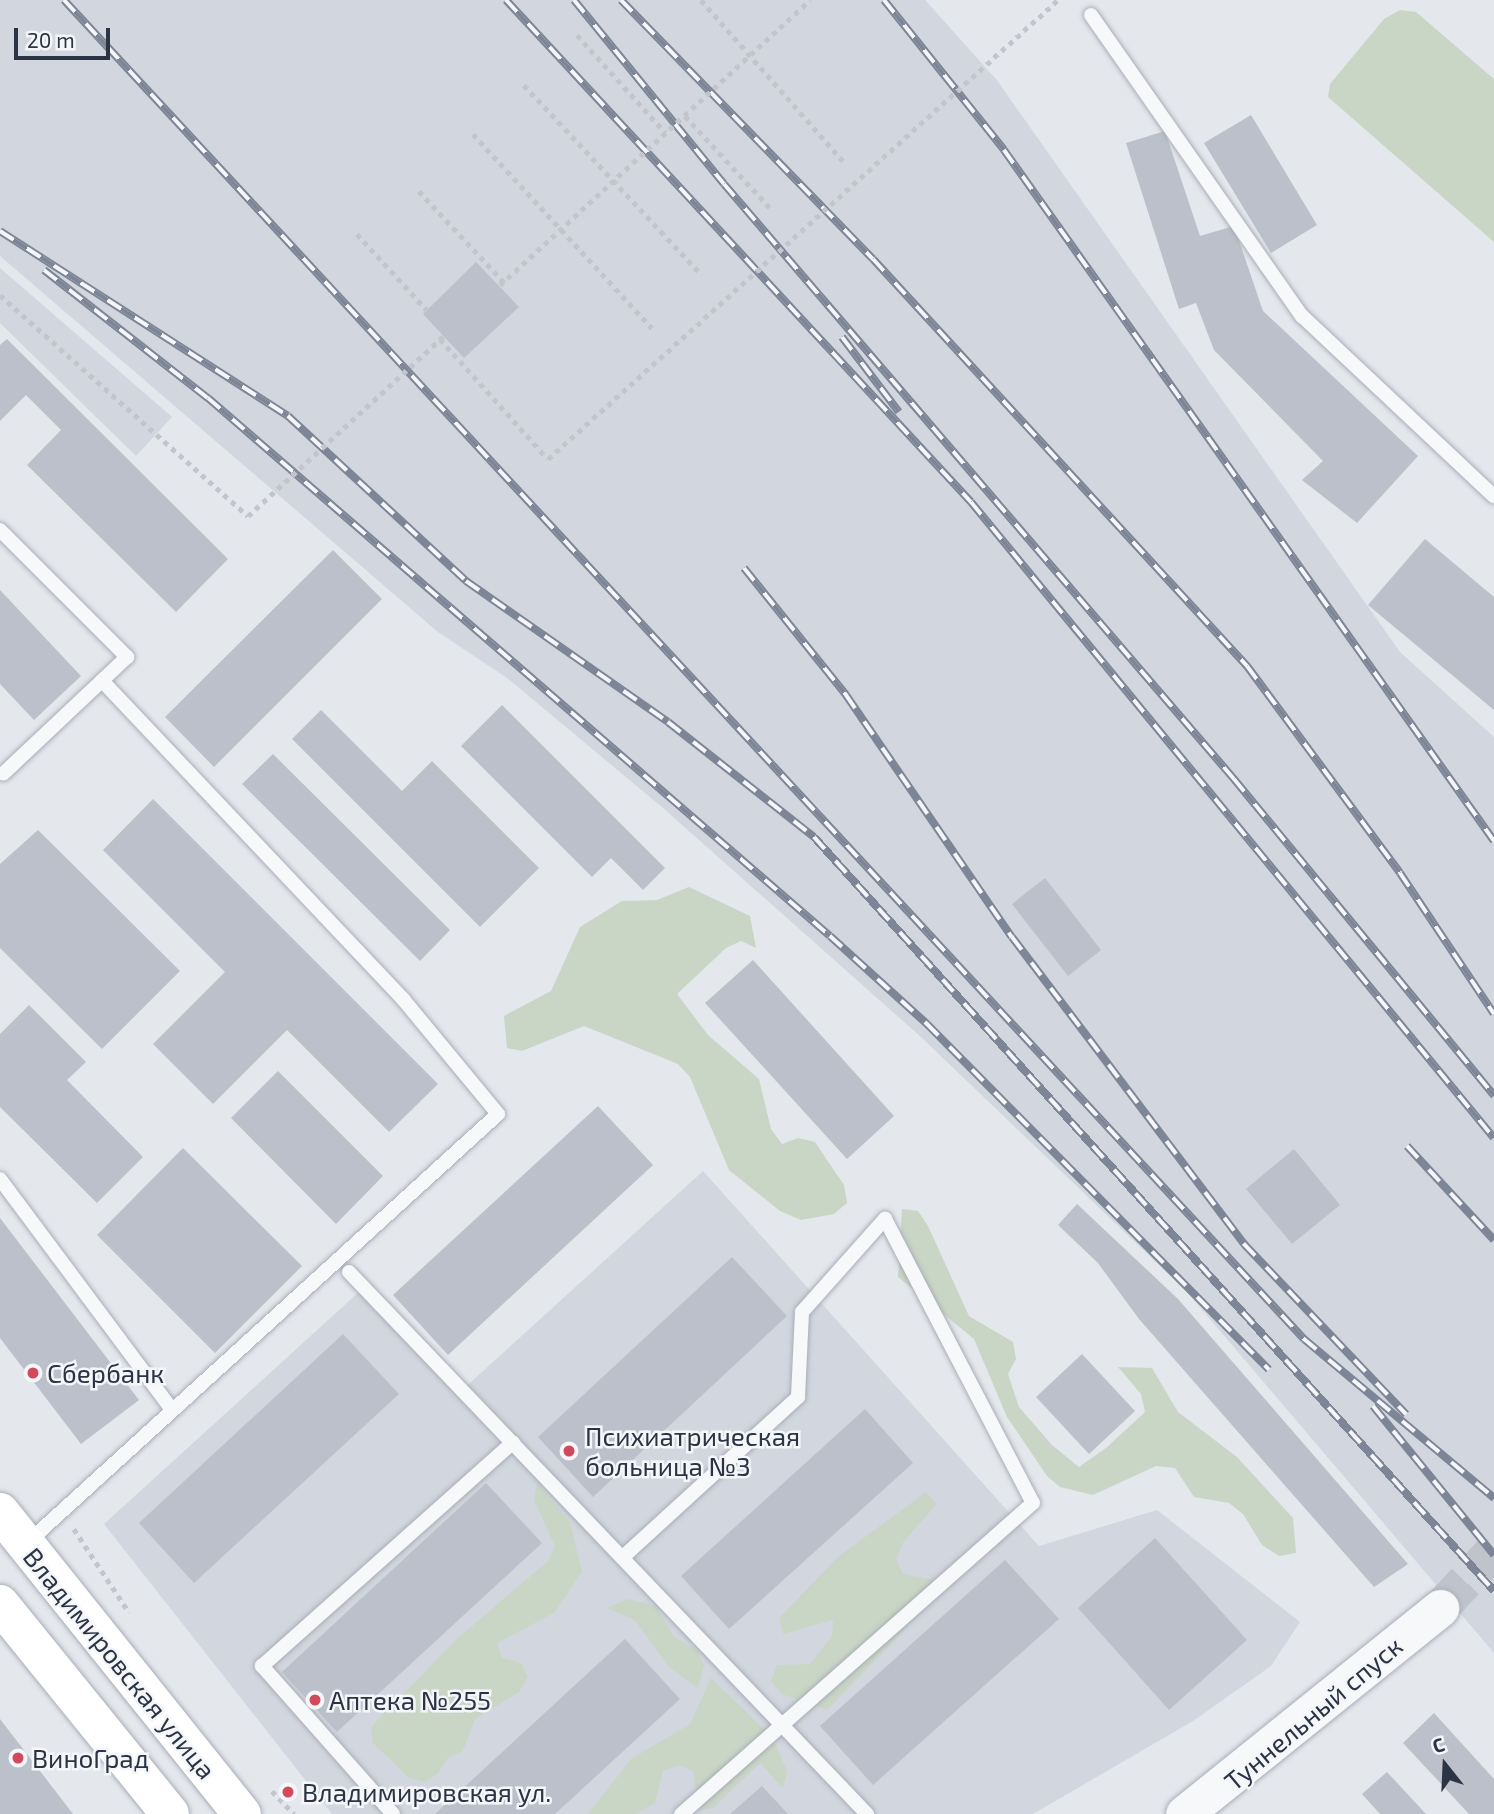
<!DOCTYPE html>
<meta charset="utf-8">
<style>
body{margin:0}
#map{position:relative;width:1494px;height:1814px;overflow:hidden;background:#e4e7ec;font-family:"Exo 2",sans-serif}
div>[style]{position:absolute}
.built>*{inset:0;background:#d2d6de}
.green>*{inset:0;background:#c9d6c5}
.building>*{inset:0;background:#bbc0ca}
.tertiary-tunnel>*{height:37px;margin-top:-18.5px;transform-origin:0;background:repeating-linear-gradient(90deg,#bfc3cb 0 37px,transparent 0 55px)}
.path>*{height:4.5px;margin-top:-2.25px;transform-origin:0;background:repeating-linear-gradient(90deg,#c2c5cb 0 5px,transparent 0 10px)}
.roads{filter:drop-shadow(0 0 2px #a9aeb7) drop-shadow(0 0 2px #a9aeb7)}
.service>*{height:14px;margin:-7px;padding:0 7px;transform-origin:7px;border-radius:7px;background:#f7f8fa}
.tertiary>*{height:37px;margin:-18.5px;padding:0 18.5px;transform-origin:18.5px;border-radius:18.5px;background:#f7f8fa}
.primary>*{height:38px;margin:-19px;padding:0 19px;transform-origin:19px;border-radius:19px;background:#fff}
.rail>*{height:8px;margin-top:-4px;transform-origin:0;background:repeating-linear-gradient(90deg,#f4f6f9 0 16px,#7d8696 0 32px);box-sizing:border-box;border-block:2px solid #7d8696}
.path-bridge>*{height:4.5px;margin-top:-2.25px;transform-origin:0;background:repeating-linear-gradient(90deg,#c2c5cb 0 5px,transparent 0 10px)}
.dots>*{width:19px;height:19px;translate:-50% -50%;box-sizing:border-box;border:4px solid #f4f6f9;border-radius:50%}
span{translate:-50% -50%;white-space:nowrap;text-align:center;line-height:1.15;-webkit-text-stroke:5px #f4f6f9;paint-order:stroke}
.poi-label{font-size:26px;color:#2b3445}
.left{translate:0 -50%;text-align:left}
.street-label{font-size:26px;color:#2b3445}
.north{position:absolute;left:1410px;top:1730px;width:70px;height:70px;-webkit-text-stroke:5px #f4f6f9;paint-order:stroke;rotate:342deg;font-size:19px;font-weight:700;line-height:28px;text-align:center;color:#2b3445}
.north::after{content:'';display:block;margin:auto;width:24px;height:32px;background:#2b3445;clip-path:polygon(50% 0,100% 100%,50% 72%,0 100%)}
.scale{position:absolute;left:14px;top:28px;width:96px;height:32px;box-sizing:border-box;border:4px solid #2b3445;border-top:0;padding-left:9px;font-size:21px;line-height:24px;white-space:nowrap;color:#2b3445;-webkit-text-stroke:5px #f4f6f9;paint-order:stroke}
</style>
<div id="map">
<div class="built">
<i style="clip-path:polygon(0 0,925px 0,996px 79px,1400px 652px,1494px 737px,1494px 1653px,1187px 1292px,921px 1037px,663px 808px,507px 678px,438px 632px,0 256px)"></i>
<i style="clip-path:polygon(0 268px,172px 417px,136px 456px,0 323px)"></i>
<i style="clip-path:polygon(703px 1171px,1039px 1546px,1157px 1510px,1300px 1622px,1271px 1666px,1193px 1721px,1033px 1814px,332px 1814px,104px 1524px,360px 1291px,460px 1392px)"></i>
</div>
<div class="green">
<i style="clip-path:polygon(1400px 10px,1416px 12px,1494px 79px,1494px 242px,1328px 97px,1330px 84px,1384px 19px)"></i>
<i style="clip-path:polygon(689px 887px,750px 916px,756px 948px,741px 941px,726px 948px,677px 994px,708px 1035px,759px 1079px,771px 1129px,782px 1144px,798px 1138px,815px 1142px,844px 1185px,847px 1203px,834px 1214px,801px 1220px,780px 1211px,729px 1170px,690px 1077px,678px 1064px,584px 1026px,522px 1051px,507px 1048px,504px 1016px,551px 991px,580px 927px,622px 901px,657px 900px)"></i>
<i style="clip-path:polygon(902px 1209px,918px 1211px,928px 1226px,969px 1316px,1013px 1342px,1016px 1359px,1008px 1374px,1019px 1407px,1052px 1445px,1079px 1467px,1106px 1448px,1145px 1412px,1141px 1394px,1118px 1367px,1152px 1368px,1178px 1412px,1237px 1457px,1293px 1518px,1296px 1553px,1279px 1556px,1262px 1545px,1243px 1514px,1229px 1503px,1194px 1497px,1175px 1468px,1156px 1466px,1093px 1495px,1060px 1487px,1047px 1476px,1007px 1417px,974px 1339px,898px 1277px)"></i>
<i style="clip-path:polygon(537px 1483px,570px 1522px,582px 1572px,554px 1613px,497px 1643px,502px 1658px,521px 1663px,528px 1677px,519px 1692px,475px 1719px,463px 1751px,448px 1758px,438px 1773px,425px 1782px,409px 1778px,373px 1743px,371px 1727px,457px 1639px,548px 1561px,555px 1546px,534px 1500px)"></i>
<i style="clip-path:polygon(926px 1492px,937px 1504px,904px 1541px,896px 1559px,903px 1574px,935px 1580px,936px 1597px,827px 1710px,782px 1694px,771px 1681px,777px 1665px,810px 1664px,832px 1636px,833px 1620px,783px 1634px,779px 1618px,838px 1557px)"></i>
<i style="clip-path:polygon(628px 1599px,656px 1606px,674px 1637px,697px 1650px,704px 1665px,698px 1688px,669px 1667px,635px 1620px,606px 1608px)"></i>
<i style="clip-path:polygon(711px 1678px,772px 1737px,787px 1771px,783px 1788px,760px 1763px,713px 1808px,696px 1810px,694px 1772px,679px 1765px,663px 1771px,655px 1803px,635px 1814px,588px 1814px,631px 1759px,690px 1724px)"></i>
</div>
<div class="building">
<i style="clip-path:polygon(1251px 115px,1317px 225px,1271px 253px,1204px 143px)"></i>
<i style="clip-path:polygon(1165px 131px,1200px 236px,1234px 226px,1263px 311px,1418px 456px,1357px 523px,1302px 480px,1323px 461px,1214px 350px,1196px 303px,1179px 309px,1126px 143px)"></i>
<i style="clip-path:polygon(476px 262px,519px 307px,464px 358px,423px 314px)"></i>
<i style="clip-path:polygon(7px 339px,228px 559px,176px 612px,27px 465px,61px 430px,26px 395px,0 421px,0 345px)"></i>
<i style="clip-path:polygon(1425px 539px,1494px 597px,1494px 710px,1368px 605px)"></i>
<i style="clip-path:polygon(333px 550px,382px 599px,214px 767px,165px 717px)"></i>
<i style="clip-path:polygon(0 590px,81px 676px,34px 720px,0 684px)"></i>
<i style="clip-path:polygon(502px 705px,665px 868px,643px 890px,611px 858px,592px 877px,461px 746px)"></i>
<i style="clip-path:polygon(321px 710px,402px 791px,432px 761px,539px 868px,480px 927px,292px 739px)"></i>
<i style="clip-path:polygon(273px 754px,450px 930px,420px 961px,242px 784px)"></i>
<i style="clip-path:polygon(153px 799px,438px 1084px,389px 1132px,287px 1030px,213px 1104px,153px 1044px,225px 972px,103px 850px)"></i>
<i style="clip-path:polygon(38px 830px,180px 971px,102px 1049px,0 948px,0 864px)"></i>
<i style="clip-path:polygon(1045px 878px,1101px 950px,1068px 976px,1012px 904px)"></i>
<i style="clip-path:polygon(753px 960px,894px 1116px,847px 1159px,705px 1003px)"></i>
<i style="clip-path:polygon(29px 1005px,86px 1062px,67px 1080px,143px 1157px,97px 1203px,0 1107px,0 1034px)"></i>
<i style="clip-path:polygon(278px 1071px,383px 1176px,336px 1224px,231px 1118px)"></i>
<i style="clip-path:polygon(598px 1106px,653px 1165px,448px 1355px,393px 1295px)"></i>
<i style="clip-path:polygon(183px 1148px,302px 1266px,215px 1353px,97px 1235px)"></i>
<i style="clip-path:polygon(1294px 1149px,1340px 1205px,1292px 1244px,1246px 1189px)"></i>
<i style="clip-path:polygon(1077px 1204px,1178px 1299px,1408px 1564px,1374px 1587px,1139px 1319px,1098px 1263px,1058px 1225px)"></i>
<i style="clip-path:polygon(0 1218px,139px 1400px,81px 1444px,0 1338px)"></i>
<i style="clip-path:polygon(732px 1257px,787px 1316px,593px 1497px,538px 1437px)"></i>
<i style="clip-path:polygon(343px 1334px,399px 1394px,194px 1583px,139px 1523px)"></i>
<i style="clip-path:polygon(1082px 1354px,1135px 1411px,1089px 1454px,1036px 1397px)"></i>
<i style="clip-path:polygon(865px 1409px,913px 1463px,729px 1629px,681px 1576px)"></i>
<i style="clip-path:polygon(486px 1483px,542px 1543px,337px 1732px,282px 1672px)"></i>
<i style="clip-path:polygon(1155px 1538px,1247px 1640px,1169px 1710px,1078px 1608px)"></i>
<i style="clip-path:polygon(1005px 1560px,1059px 1619px,873px 1785px,820px 1726px)"></i>
<i style="clip-path:polygon(625px 1639px,680px 1699px,555px 1814px,435px 1814px)"></i>
<i style="clip-path:polygon(1434px 1713px,1494px 1779px,1494px 1814px,1469px 1814px,1403px 1743px)"></i>
<i style="clip-path:polygon(0 1719px,73px 1814px,0 1814px)"></i>
<i style="clip-path:polygon(1387px 1772px,1426px 1814px,1380px 1814px,1362px 1794px)"></i>
<i style="clip-path:polygon(762px 1786px,788px 1814px,730px 1814px)"></i>
</div>
<div class="tertiary-tunnel">
<i style="left:1440px;top:1608px;width:79px;rotate:-47deg"></i>
</div>
<div class="path">
<i style="left:701px;top:0;width:216px;rotate:48.6deg"></i>
<i style="left:577px;top:35px;width:132px;rotate:47.8deg"></i>
<i style="left:524px;top:85px;width:260px;rotate:46.9deg"></i>
<i style="left:685px;top:116px;width:127px;rotate:47.2deg"></i>
<i style="left:473px;top:134px;width:264px;rotate:47.3deg"></i>
<i style="left:419px;top:191px;width:125px;rotate:47deg"></i>
<i style="left:357px;top:234px;width:103px;rotate:47.4deg"></i>
<i style="left:0;top:295px;width:332px;rotate:41.7deg"></i>
<i style="left:74px;top:1529px;width:100px;rotate:56.5deg"></i>
<i style="left:272px;top:1791px;width:32px;rotate:46deg"></i>
</div>
<div class="roads">
<div class="service">
<i style="left:1091px;top:15px;width:368px;rotate:55deg"></i>
<i style="left:1302px;top:316px;width:263px;rotate:43.2deg"></i>
<i style="left:0;top:530px;width:180px;rotate:45deg"></i>
<i style="left:127px;top:657px;width:170px;rotate:136.7deg"></i>
<i style="left:0;top:1179px;width:286px;rotate:53.3deg"></i>
<i style="left:349px;top:1272px;width:750px;rotate:46.3deg"></i>
<i style="left:27px;top:1543px;width:637px;rotate:-42.33deg"></i>
<i style="left:498px;top:1114px;width:149px;rotate:-129.6deg"></i>
<i style="left:403px;top:999px;width:438px;rotate:-133.4deg"></i>
<i style="left:624px;top:1556px;width:236px;rotate:-42.4deg"></i>
<i style="left:798px;top:1397px;width:85px;rotate:-87.3deg"></i>
<i style="left:802px;top:1312px;width:125px;rotate:-48.3deg"></i>
<i style="left:885px;top:1219px;width:320px;rotate:62.5deg"></i>
<i style="left:1033px;top:1503px;width:470px;rotate:138.5deg"></i>
<i style="left:393px;top:1814px;width:198px;rotate:-131.5deg"></i>
<i style="left:262px;top:1666px;width:336px;rotate:-41.7deg"></i>
</div>
<div class="tertiary">
<i style="left:1184px;top:1814px;width:329px;rotate:-38.8deg"></i>
</div>
<div class="primary">
<i style="left:0;top:1512px;width:387px;rotate:51.3deg"></i>
<i style="left:0;top:1604px;width:270px;rotate:51deg"></i>
</div>
</div>
<div class="rail">
<i style="left:64px;top:0;width:1825px;rotate:47.2deg"></i>
<i style="left:1304px;top:1339px;width:248px;rotate:39.9deg"></i>
<i style="left:506px;top:0;width:684px;rotate:47.19deg"></i>
<i style="left:971px;top:502px;width:823px;rotate:50.57deg"></i>
<i style="left:574px;top:0;width:237px;rotate:50.8deg"></i>
<i style="left:724px;top:184px;width:784px;rotate:49.4deg"></i>
<i style="left:1234px;top:779px;width:410px;rotate:50.6deg"></i>
<i style="left:621px;top:0;width:361px;rotate:45.8deg"></i>
<i style="left:873px;top:259px;width:553px;rotate:47.42deg"></i>
<i style="left:1247px;top:666px;width:257px;rotate:53.5deg"></i>
<i style="left:1400px;top:873px;width:169px;rotate:56.3deg"></i>
<i style="left:884px;top:0;width:192px;rotate:51.3deg"></i>
<i style="left:1004px;top:150px;width:847px;rotate:54.66deg"></i>
<i style="left:0;top:231px;width:342px;rotate:32.7deg"></i>
<i style="left:288px;top:416px;width:243px;rotate:42.8deg"></i>
<i style="left:466px;top:581px;width:246px;rotate:34.9deg"></i>
<i style="left:668px;top:722px;width:186px;rotate:38.2deg"></i>
<i style="left:814px;top:837px;width:1015px;rotate:47.95deg"></i>
<i style="left:44px;top:270px;width:208px;rotate:38deg"></i>
<i style="left:208px;top:398px;width:822px;rotate:40.86deg"></i>
<i style="left:830px;top:936px;width:131px;rotate:42.2deg"></i>
<i style="left:927px;top:1024px;width:486px;rotate:45.3deg"></i>
<i style="left:842px;top:337px;width:94px;rotate:52.8deg"></i>
<i style="left:744px;top:568px;width:163px;rotate:51.2deg"></i>
<i style="left:846px;top:695px;width:293px;rotate:55.6deg"></i>
<i style="left:1012px;top:937px;width:385px;rotate:52.9deg"></i>
<i style="left:1244px;top:1244px;width:235px;rotate:46.4deg"></i>
<i style="left:1407px;top:1146px;width:128px;rotate:47.2deg"></i>
<i style="left:1373px;top:1406px;width:192px;rotate:50.9deg"></i>
</div>
<div class="path-bridge">
<i style="left:500px;top:285px;width:421px;rotate:-42.6deg"></i>
<i style="left:440px;top:339px;width:161px;rotate:48deg"></i>
<i style="left:548px;top:459px;width:686px;rotate:-41.99deg"></i>
<i style="left:248px;top:516px;width:266px;rotate:-42.6deg"></i>
</div>
<div class="dots">
<i style="left:33px;top:1373px;background:#d1495b"></i>
<i style="left:569px;top:1451px;background:#d1495b"></i>
<i style="left:315px;top:1700px;background:#d1495b"></i>
<i style="left:18px;top:1758px;background:#d1495b"></i>
<i style="left:288px;top:1792px;background:#d1495b"></i>
</div>
<div class="poi-label">
<span class="left" style="left:47px;top:1373px">Сбербанк</span>
<span class="left" style="left:585px;top:1451px">Психиатрическая<br>больница №3</span>
<span class="left" style="left:329px;top:1700px">Аптека №255</span>
<span class="left" style="left:32px;top:1758px">ВиноГрад</span>
<span class="left" style="left:302px;top:1792px">Владимировская ул.</span>
</div>
<div class="street-label">
<span style="left:120px;top:1663px;rotate:51deg">Владимировская улица</span>
<span style="left:1313px;top:1713px;rotate:-40deg">Туннельный спуск</span>
</div>
<div class="north">С</div>
<div class="scale">20 m</div>
</div>
